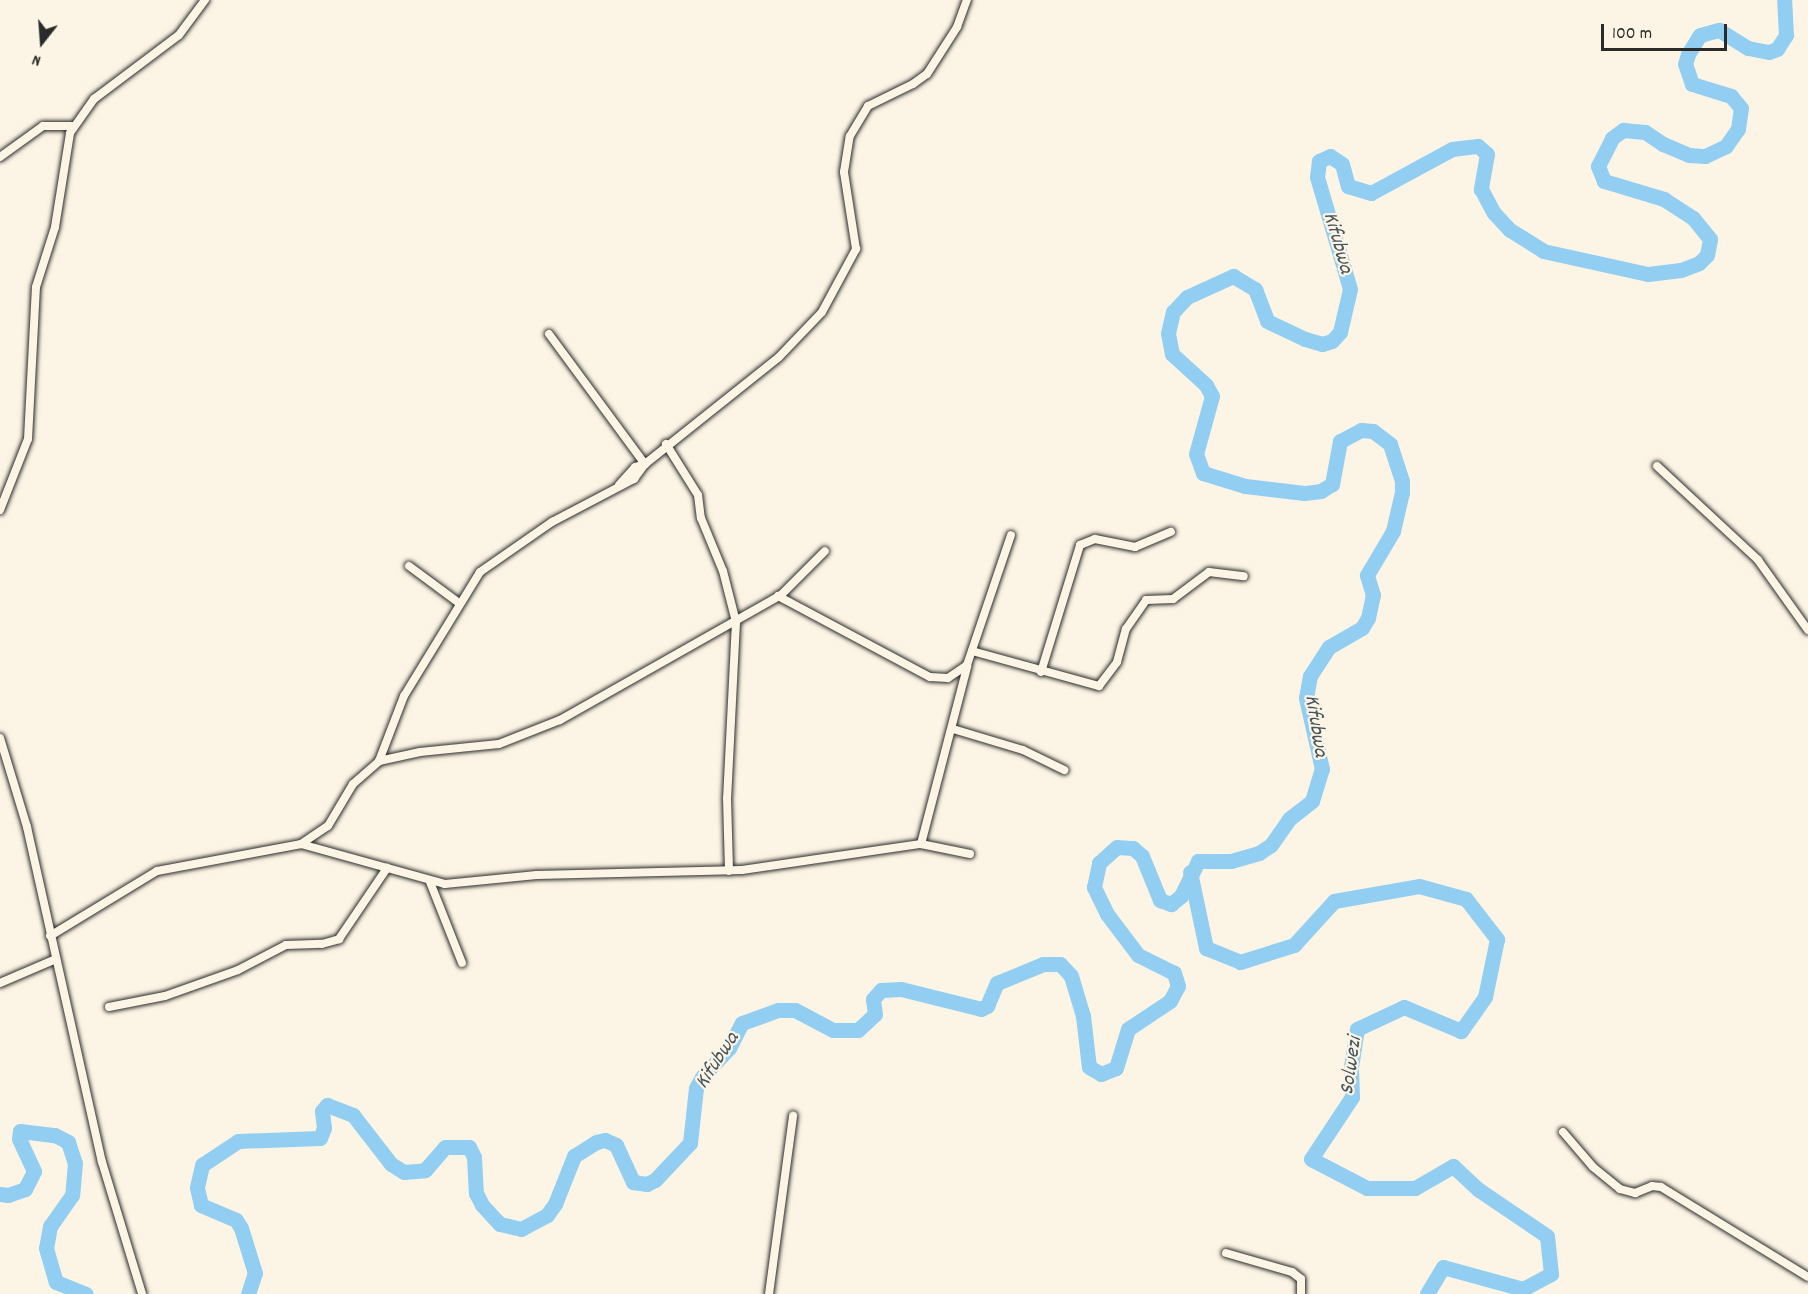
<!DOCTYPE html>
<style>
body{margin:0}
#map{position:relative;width:1808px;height:1294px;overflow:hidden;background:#fcf5e5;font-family:Dekko,sans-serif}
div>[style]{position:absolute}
.river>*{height:15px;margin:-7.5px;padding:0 7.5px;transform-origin:7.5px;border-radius:7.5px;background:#92cef2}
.roads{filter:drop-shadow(0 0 2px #2b2b2b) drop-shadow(0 0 2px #2b2b2b)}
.street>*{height:8px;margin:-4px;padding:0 4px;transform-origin:4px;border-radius:4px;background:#fcf5e5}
span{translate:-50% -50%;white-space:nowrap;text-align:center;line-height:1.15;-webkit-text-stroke:4.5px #fcf5e5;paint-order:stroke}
.water-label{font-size:21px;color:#45545d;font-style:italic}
.north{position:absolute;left:12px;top:12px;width:60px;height:60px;-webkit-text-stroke:4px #fcf5e5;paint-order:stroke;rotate:197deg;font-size:16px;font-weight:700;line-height:24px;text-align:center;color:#2b2b2b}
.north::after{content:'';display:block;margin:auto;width:21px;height:27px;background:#2b2b2b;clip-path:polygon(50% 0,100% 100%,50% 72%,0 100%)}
.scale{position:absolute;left:1601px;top:24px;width:126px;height:27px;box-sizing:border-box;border:3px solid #2b2b2b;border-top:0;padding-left:8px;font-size:18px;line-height:21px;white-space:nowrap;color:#2b2b2b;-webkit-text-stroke:4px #fcf5e5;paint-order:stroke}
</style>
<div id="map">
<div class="river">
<i style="left:1190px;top:872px;width:78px;rotate:78.1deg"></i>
<i style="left:1206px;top:948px;width:37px;rotate:22deg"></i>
<i style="left:1240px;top:962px;width:57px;rotate:-17.5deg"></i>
<i style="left:1294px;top:945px;width:59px;rotate:-47.7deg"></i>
<i style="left:1334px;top:901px;width:86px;rotate:-10deg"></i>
<i style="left:1419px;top:886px;width:49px;rotate:15.5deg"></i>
<i style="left:1466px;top:899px;width:51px;rotate:52.2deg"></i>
<i style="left:1497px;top:939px;width:59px;rotate:101.7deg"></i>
<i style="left:1485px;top:997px;width:42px;rotate:125.2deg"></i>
<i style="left:1461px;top:1031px;width:62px;rotate:-157.2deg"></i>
<i style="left:1404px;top:1007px;width:52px;rotate:154.9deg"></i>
<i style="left:1357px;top:1029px;width:39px;rotate:99deg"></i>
<i style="left:1351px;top:1068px;width:29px;rotate:88deg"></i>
<i style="left:1352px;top:1097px;width:74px;rotate:123.5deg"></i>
<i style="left:1311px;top:1159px;width:63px;rotate:27.4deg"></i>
<i style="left:1367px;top:1188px;width:48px"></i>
<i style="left:1415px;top:1188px;width:44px;rotate:-30.1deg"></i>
<i style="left:1453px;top:1166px;width:35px;rotate:43deg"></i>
<i style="left:1479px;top:1190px;width:82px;rotate:34.1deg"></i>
<i style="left:1547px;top:1236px;width:38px;rotate:84deg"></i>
<i style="left:1551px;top:1274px;width:32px;rotate:152deg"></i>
<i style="left:1523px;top:1289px;width:83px;rotate:-164.6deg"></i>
<i style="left:1443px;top:1267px;width:31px;rotate:121deg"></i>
<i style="left:0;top:1194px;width:8px;rotate:7deg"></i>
<i style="left:8px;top:1195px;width:18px;rotate:-19deg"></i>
<i style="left:25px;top:1189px;width:20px;rotate:-63deg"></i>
<i style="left:34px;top:1171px;width:35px;rotate:-115deg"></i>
<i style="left:19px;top:1139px;width:8px;rotate:-83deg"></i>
<i style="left:20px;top:1131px;width:35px;rotate:7deg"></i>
<i style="left:55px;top:1135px;width:15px;rotate:28deg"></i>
<i style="left:68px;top:1142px;width:22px;rotate:72deg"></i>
<i style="left:75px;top:1163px;width:32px;rotate:95deg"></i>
<i style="left:72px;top:1195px;width:38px;rotate:125deg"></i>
<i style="left:50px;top:1226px;width:22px;rotate:100deg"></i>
<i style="left:46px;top:1248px;width:35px;rotate:74deg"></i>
<i style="left:56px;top:1282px;width:32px;rotate:22deg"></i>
<i style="left:248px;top:1294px;width:22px;rotate:-72deg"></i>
<i style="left:255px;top:1273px;width:47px;rotate:-107.3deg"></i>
<i style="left:241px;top:1228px;width:9px;rotate:-122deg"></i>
<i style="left:236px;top:1220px;width:38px;rotate:-157deg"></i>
<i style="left:201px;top:1205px;width:18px;rotate:-103deg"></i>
<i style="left:197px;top:1187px;width:23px;rotate:-77deg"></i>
<i style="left:202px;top:1165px;width:43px;rotate:-33.7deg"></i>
<i style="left:238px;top:1141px;width:82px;rotate:-2.1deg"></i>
<i style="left:320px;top:1138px;width:11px;rotate:-68deg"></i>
<i style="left:324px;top:1128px;width:17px;rotate:-97deg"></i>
<i style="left:322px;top:1111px;width:8px;rotate:-50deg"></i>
<i style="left:327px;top:1105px;width:28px;rotate:21deg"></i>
<i style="left:353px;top:1115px;width:62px;rotate:52.2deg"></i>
<i style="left:391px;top:1164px;width:15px;rotate:32deg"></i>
<i style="left:404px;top:1172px;width:21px;rotate:-5deg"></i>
<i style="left:425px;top:1170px;width:30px;rotate:-49deg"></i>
<i style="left:445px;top:1147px;width:24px"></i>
<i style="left:469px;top:1147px;width:11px;rotate:63deg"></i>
<i style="left:474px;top:1157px;width:36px;rotate:87deg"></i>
<i style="left:476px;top:1193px;width:13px;rotate:63deg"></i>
<i style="left:482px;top:1205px;width:26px;rotate:47deg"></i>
<i style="left:500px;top:1224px;width:22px;rotate:13deg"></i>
<i style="left:521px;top:1229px;width:30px;rotate:-28deg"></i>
<i style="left:547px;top:1215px;width:14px;rotate:-54deg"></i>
<i style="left:555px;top:1204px;width:52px;rotate:-68.4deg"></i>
<i style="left:574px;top:1156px;width:26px;rotate:-32deg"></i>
<i style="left:596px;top:1142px;width:9px;rotate:-13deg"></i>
<i style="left:605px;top:1140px;width:12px;rotate:24deg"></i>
<i style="left:616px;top:1145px;width:41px;rotate:65.3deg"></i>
<i style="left:633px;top:1182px;width:14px;rotate:8deg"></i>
<i style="left:647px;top:1184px;width:9px;rotate:-27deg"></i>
<i style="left:655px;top:1180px;width:51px;rotate:-46.6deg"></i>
<i style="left:690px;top:1143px;width:55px;rotate:-83.8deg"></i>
<i style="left:696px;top:1088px;width:13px;rotate:-61deg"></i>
<i style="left:702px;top:1077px;width:40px;rotate:-47deg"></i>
<i style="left:729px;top:1048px;width:28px;rotate:-63deg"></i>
<i style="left:742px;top:1023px;width:38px;rotate:-20deg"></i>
<i style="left:778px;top:1010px;width:17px"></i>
<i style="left:795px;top:1010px;width:43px;rotate:27.8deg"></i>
<i style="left:833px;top:1030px;width:25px"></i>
<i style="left:858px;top:1030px;width:23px;rotate:-43deg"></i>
<i style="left:875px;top:1014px;width:15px;rotate:-98deg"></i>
<i style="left:873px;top:999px;width:12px;rotate:-48deg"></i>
<i style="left:881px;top:990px;width:20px;rotate:-3deg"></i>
<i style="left:901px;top:989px;width:82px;rotate:14deg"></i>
<i style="left:981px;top:1009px;width:7px;rotate:-27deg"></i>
<i style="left:987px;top:1006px;width:25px;rotate:-67deg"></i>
<i style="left:997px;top:983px;width:50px;rotate:-22.4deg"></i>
<i style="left:1043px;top:964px;width:17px"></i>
<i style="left:1060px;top:964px;width:16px;rotate:47deg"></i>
<i style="left:1071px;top:976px;width:42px;rotate:73.3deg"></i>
<i style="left:1083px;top:1016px;width:51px;rotate:83.3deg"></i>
<i style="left:1089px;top:1067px;width:14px;rotate:30deg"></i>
<i style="left:1101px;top:1074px;width:16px;rotate:-22deg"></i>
<i style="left:1116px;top:1068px;width:41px;rotate:-72.9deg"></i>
<i style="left:1128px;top:1029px;width:50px;rotate:-33.7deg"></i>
<i style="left:1170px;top:1001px;width:17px;rotate:-62deg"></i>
<i style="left:1178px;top:986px;width:14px;rotate:-107deg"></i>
<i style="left:1174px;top:973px;width:40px;rotate:-153.4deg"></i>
<i style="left:1138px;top:955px;width:51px;rotate:-127.1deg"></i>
<i style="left:1107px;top:914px;width:30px;rotate:-116deg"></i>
<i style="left:1094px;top:887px;width:25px;rotate:-78deg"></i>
<i style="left:1099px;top:863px;width:24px;rotate:-42deg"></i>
<i style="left:1117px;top:847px;width:16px;rotate:4deg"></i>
<i style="left:1133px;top:848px;width:12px;rotate:42deg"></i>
<i style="left:1142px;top:856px;width:48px;rotate:67.8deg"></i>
<i style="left:1160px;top:900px;width:12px;rotate:20deg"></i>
<i style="left:1171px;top:904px;width:13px;rotate:-39deg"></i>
<i style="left:1181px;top:896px;width:39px;rotate:-64deg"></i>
<i style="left:1198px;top:861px;width:33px"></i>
<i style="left:1231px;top:861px;width:29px;rotate:-16deg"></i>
<i style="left:1259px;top:853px;width:14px;rotate:-34deg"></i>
<i style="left:1271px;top:845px;width:32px;rotate:-55deg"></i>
<i style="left:1289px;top:819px;width:29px;rotate:-38deg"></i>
<i style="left:1312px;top:801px;width:34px;rotate:-73deg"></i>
<i style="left:1322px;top:769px;width:73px;rotate:-102.7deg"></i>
<i style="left:1306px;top:698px;width:22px;rotate:-80deg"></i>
<i style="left:1310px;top:676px;width:35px;rotate:-57deg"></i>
<i style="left:1329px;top:647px;width:38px;rotate:-30deg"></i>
<i style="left:1362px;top:628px;width:12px;rotate:-59deg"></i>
<i style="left:1368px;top:618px;width:24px;rotate:-78deg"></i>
<i style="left:1373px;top:595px;width:21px;rotate:-107deg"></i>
<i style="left:1367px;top:575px;width:51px;rotate:-59.4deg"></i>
<i style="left:1393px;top:531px;width:39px;rotate:-77deg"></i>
<i style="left:1402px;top:493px;width:12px;rotate:-90deg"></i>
<i style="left:1402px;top:481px;width:39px;rotate:-108deg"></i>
<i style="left:1390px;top:444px;width:21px;rotate:-143deg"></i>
<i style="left:1373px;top:431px;width:12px;rotate:-175deg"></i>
<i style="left:1361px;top:430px;width:24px;rotate:152deg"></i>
<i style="left:1340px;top:441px;width:44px;rotate:100.5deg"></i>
<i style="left:1332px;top:484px;width:13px;rotate:148deg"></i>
<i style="left:1321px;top:491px;width:17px;rotate:173deg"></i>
<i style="left:1304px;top:493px;width:59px;rotate:-173.2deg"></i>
<i style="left:1245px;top:486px;width:44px;rotate:-162.8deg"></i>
<i style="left:1203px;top:473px;width:20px;rotate:-110deg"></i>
<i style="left:1196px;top:454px;width:60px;rotate:-74.6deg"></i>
<i style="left:1212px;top:396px;width:13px;rotate:-119deg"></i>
<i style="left:1206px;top:385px;width:46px;rotate:-137.6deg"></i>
<i style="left:1172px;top:354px;width:21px;rotate:-101deg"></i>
<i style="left:1168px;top:333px;width:22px;rotate:-77deg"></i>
<i style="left:1173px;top:312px;width:21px;rotate:-47deg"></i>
<i style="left:1187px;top:297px;width:51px;rotate:-24.5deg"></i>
<i style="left:1233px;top:276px;width:26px;rotate:31deg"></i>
<i style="left:1255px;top:289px;width:34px;rotate:69deg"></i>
<i style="left:1267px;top:321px;width:42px;rotate:25.3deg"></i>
<i style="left:1305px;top:339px;width:18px;rotate:16deg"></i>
<i style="left:1322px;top:344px;width:10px;rotate:-17deg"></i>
<i style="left:1332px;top:341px;width:12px;rotate:-48deg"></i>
<i style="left:1340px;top:332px;width:44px;rotate:-76.9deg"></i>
<i style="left:1350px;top:289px;width:117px;rotate:-106.4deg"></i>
<i style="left:1317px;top:177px;width:16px;rotate:-83deg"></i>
<i style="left:1319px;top:161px;width:12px;rotate:-24deg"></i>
<i style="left:1330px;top:156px;width:14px;rotate:34deg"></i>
<i style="left:1342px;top:164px;width:23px;rotate:75deg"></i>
<i style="left:1348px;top:186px;width:24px;rotate:17deg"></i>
<i style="left:1371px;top:193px;width:92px;rotate:-28.5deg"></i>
<i style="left:1452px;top:149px;width:26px;rotate:-7deg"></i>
<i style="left:1478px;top:146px;width:12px;rotate:42deg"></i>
<i style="left:1487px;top:154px;width:36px;rotate:100deg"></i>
<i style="left:1481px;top:189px;width:27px;rotate:62deg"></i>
<i style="left:1494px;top:213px;width:23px;rotate:47deg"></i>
<i style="left:1510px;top:230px;width:39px;rotate:32deg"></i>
<i style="left:1543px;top:251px;width:107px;rotate:12.4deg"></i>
<i style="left:1648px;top:274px;width:33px;rotate:-7deg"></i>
<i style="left:1681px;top:270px;width:19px;rotate:-21deg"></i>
<i style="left:1699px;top:263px;width:11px;rotate:-45deg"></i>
<i style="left:1707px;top:255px;width:16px;rotate:-79deg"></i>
<i style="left:1710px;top:239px;width:27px;rotate:-129deg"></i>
<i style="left:1693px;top:218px;width:35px;rotate:-147deg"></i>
<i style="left:1664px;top:199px;width:63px;rotate:-163.3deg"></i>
<i style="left:1604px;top:181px;width:16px;rotate:-112deg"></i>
<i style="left:1598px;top:166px;width:31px;rotate:-63deg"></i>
<i style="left:1612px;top:138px;width:14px;rotate:-36deg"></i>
<i style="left:1623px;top:130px;width:22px;rotate:5deg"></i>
<i style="left:1645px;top:132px;width:22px;rotate:34deg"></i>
<i style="left:1663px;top:144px;width:28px;rotate:23deg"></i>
<i style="left:1689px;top:155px;width:16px;rotate:4deg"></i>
<i style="left:1705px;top:156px;width:23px;rotate:-25deg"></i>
<i style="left:1726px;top:146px;width:21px;rotate:-55deg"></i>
<i style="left:1738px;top:129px;width:21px;rotate:-82deg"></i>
<i style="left:1741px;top:108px;width:16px;rotate:-130deg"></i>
<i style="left:1731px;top:96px;width:41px;rotate:-162.9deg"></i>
<i style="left:1692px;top:84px;width:21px;rotate:-109deg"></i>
<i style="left:1685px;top:64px;width:10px;rotate:-73deg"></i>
<i style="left:1688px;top:54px;width:22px;rotate:-58deg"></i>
<i style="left:1700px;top:35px;width:20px;rotate:-15deg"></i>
<i style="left:1719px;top:30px;width:34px;rotate:32deg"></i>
<i style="left:1748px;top:48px;width:21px;rotate:11deg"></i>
<i style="left:1769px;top:52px;width:9px;rotate:-21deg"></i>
<i style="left:1777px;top:49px;width:17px;rotate:-57deg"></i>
<i style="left:1786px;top:35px;width:35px;rotate:-93deg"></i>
</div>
<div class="roads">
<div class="street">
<i style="left:0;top:157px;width:53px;rotate:-35.8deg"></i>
<i style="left:43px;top:126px;width:31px"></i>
<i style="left:549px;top:334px;width:162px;rotate:53.6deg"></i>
<i style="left:666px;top:444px;width:60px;rotate:57.9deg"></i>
<i style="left:698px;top:495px;width:23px;rotate:83deg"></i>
<i style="left:701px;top:518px;width:57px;rotate:67.5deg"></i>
<i style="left:723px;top:571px;width:53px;rotate:75.7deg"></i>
<i style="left:736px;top:622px;width:176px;rotate:92.9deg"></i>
<i style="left:727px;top:798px;width:73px;rotate:88.4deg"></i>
<i style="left:1657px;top:466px;width:138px;rotate:42.9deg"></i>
<i style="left:1758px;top:560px;width:86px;rotate:54.5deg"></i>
<i style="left:619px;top:485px;width:24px;rotate:-48deg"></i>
<i style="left:635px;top:467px;width:10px;rotate:-17deg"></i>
<i style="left:645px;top:464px;width:171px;rotate:-38.6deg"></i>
<i style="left:779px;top:357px;width:62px;rotate:-46.3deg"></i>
<i style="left:822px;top:312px;width:72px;rotate:-61.6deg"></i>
<i style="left:856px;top:249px;width:78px;rotate:-98.9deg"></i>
<i style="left:844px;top:172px;width:36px;rotate:-81deg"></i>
<i style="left:850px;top:136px;width:35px;rotate:-59deg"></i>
<i style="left:868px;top:106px;width:50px;rotate:-26.1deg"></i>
<i style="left:913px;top:84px;width:17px;rotate:-36deg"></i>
<i style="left:927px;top:74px;width:56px;rotate:-57.4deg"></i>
<i style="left:957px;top:27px;width:29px;rotate:-70deg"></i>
<i style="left:0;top:510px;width:76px;rotate:-68.5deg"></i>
<i style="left:28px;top:439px;width:152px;rotate:-87deg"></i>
<i style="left:36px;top:287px;width:63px;rotate:-72.4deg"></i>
<i style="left:55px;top:227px;width:95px;rotate:-80.9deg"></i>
<i style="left:70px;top:133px;width:42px;rotate:-54.8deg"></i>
<i style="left:94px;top:99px;width:106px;rotate:-37deg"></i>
<i style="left:179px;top:35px;width:44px;rotate:-53.4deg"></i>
<i style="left:409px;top:566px;width:62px;rotate:36.5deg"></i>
<i style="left:778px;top:596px;width:172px;rotate:28.1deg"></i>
<i style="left:930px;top:677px;width:18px;rotate:3deg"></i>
<i style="left:948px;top:678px;width:23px;rotate:-34deg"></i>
<i style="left:967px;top:665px;width:137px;rotate:-71.3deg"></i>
<i style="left:972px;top:651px;width:132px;rotate:15.4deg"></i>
<i style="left:1099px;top:686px;width:30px;rotate:-53deg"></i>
<i style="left:1117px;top:662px;width:34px;rotate:-75deg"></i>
<i style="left:1126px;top:629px;width:35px;rotate:-55deg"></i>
<i style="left:1146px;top:600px;width:27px;rotate:-2deg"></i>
<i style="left:1173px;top:599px;width:45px;rotate:-36.9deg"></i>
<i style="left:1209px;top:572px;width:35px;rotate:7deg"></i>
<i style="left:1041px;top:672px;width:133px;rotate:-72.9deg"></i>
<i style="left:1080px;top:545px;width:16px;rotate:-22deg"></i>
<i style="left:1095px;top:539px;width:41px;rotate:11.3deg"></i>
<i style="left:1135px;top:547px;width:39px;rotate:-23deg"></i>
<i style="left:953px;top:729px;width:73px;rotate:16.7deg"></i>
<i style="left:1023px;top:750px;width:46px;rotate:26deg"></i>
<i style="left:0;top:738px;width:93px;rotate:73.1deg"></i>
<i style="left:27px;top:827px;width:343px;rotate:77.4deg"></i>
<i style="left:102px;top:1162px;width:138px;rotate:73.1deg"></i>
<i style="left:379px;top:761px;width:70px;rotate:-69deg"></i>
<i style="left:404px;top:696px;width:145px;rotate:-58.5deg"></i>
<i style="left:480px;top:572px;width:88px;rotate:-34.8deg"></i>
<i style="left:552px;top:522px;width:93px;rotate:-27.7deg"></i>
<i style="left:634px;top:479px;width:19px;rotate:-54deg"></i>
<i style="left:301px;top:844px;width:149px;rotate:15.5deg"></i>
<i style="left:445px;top:884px;width:92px;rotate:-5.6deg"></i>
<i style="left:537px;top:875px;width:205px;rotate:-1.4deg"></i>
<i style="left:742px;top:870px;width:181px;rotate:-8.3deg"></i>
<i style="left:921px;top:844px;width:50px;rotate:11.5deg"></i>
<i style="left:921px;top:844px;width:183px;rotate:-75.4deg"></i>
<i style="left:430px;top:882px;width:87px;rotate:68.4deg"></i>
<i style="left:50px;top:936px;width:125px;rotate:-31.3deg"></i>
<i style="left:157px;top:871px;width:147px;rotate:-10.6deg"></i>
<i style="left:301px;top:844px;width:32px;rotate:-34deg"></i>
<i style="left:328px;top:826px;width:49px;rotate:-59.2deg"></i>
<i style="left:353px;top:784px;width:35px;rotate:-41deg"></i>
<i style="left:379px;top:761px;width:42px;rotate:-12.4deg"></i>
<i style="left:420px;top:752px;width:79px;rotate:-5.8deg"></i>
<i style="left:499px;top:744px;width:66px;rotate:-21.5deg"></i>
<i style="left:560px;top:720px;width:254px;rotate:-29.5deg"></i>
<i style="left:781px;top:595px;width:62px;rotate:-45deg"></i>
<i style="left:0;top:983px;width:61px;rotate:-23.2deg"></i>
<i style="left:109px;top:1007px;width:57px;rotate:-11.1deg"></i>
<i style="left:165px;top:996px;width:77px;rotate:-19.6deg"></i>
<i style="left:238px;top:970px;width:54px;rotate:-27.5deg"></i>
<i style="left:286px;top:945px;width:36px;rotate:-2deg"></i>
<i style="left:322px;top:944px;width:18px;rotate:-16deg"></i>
<i style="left:339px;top:939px;width:86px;rotate:-55.9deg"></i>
<i style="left:1563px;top:1132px;width:46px;rotate:49.4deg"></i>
<i style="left:1593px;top:1167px;width:35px;rotate:39deg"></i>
<i style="left:1620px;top:1189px;width:16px;rotate:15deg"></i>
<i style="left:1635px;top:1193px;width:18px;rotate:-22deg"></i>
<i style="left:1652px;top:1186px;width:9px;rotate:6deg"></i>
<i style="left:1661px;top:1187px;width:172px;rotate:31.5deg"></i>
<i style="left:1226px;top:1253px;width:69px;rotate:16.1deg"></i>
<i style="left:1292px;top:1272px;width:11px;rotate:38deg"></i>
<i style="left:1301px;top:1279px;width:15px;rotate:90deg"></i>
<i style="left:769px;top:1294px;width:180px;rotate:-82.3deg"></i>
</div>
</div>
<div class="water-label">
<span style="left:1337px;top:243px;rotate:74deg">Kifubwa</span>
<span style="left:1315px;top:726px;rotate:81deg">Kifubwa</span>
<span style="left:718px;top:1061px;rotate:-57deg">Kifubwa</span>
<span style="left:1352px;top:1066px;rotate:-82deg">Solwezi</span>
</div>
<div class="north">N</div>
<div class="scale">100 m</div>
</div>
